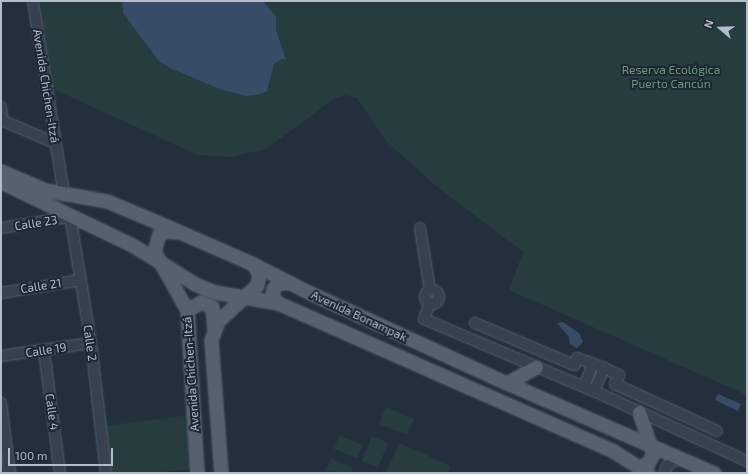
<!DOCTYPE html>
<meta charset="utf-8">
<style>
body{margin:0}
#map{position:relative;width:748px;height:474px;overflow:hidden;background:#242f3e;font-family:"Exo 2",sans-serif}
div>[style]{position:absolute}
.green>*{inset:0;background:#263c3f}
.water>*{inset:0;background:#394c67}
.roads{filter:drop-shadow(0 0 1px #565f6c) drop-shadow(0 0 1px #565f6c)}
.minor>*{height:10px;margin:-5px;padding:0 5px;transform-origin:5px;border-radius:5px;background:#38414e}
.minor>.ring{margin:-5px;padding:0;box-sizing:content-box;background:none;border:10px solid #38414e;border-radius:50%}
.major>*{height:13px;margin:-6.5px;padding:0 6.5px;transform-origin:6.5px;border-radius:6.5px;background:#56606e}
span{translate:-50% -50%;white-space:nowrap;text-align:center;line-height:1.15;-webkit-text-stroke:4px #1d2633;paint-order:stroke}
.park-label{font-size:12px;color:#6b9a76}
.street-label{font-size:12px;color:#b4bcc9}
.frame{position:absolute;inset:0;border:2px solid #b4bcc9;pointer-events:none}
.north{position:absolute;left:700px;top:8px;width:40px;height:40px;-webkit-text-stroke:3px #1d2633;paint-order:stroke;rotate:290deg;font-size:11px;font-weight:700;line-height:16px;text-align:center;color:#b4bcc9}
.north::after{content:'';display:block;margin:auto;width:14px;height:18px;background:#b4bcc9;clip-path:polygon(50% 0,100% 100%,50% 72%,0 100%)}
.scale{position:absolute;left:8px;top:448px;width:105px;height:18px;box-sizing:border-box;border:2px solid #b4bcc9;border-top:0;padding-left:5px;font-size:12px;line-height:14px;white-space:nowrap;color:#b4bcc9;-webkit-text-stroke:3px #1d2633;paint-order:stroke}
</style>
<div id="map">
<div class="green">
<i style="clip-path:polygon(41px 1px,747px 1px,747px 395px,509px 290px,523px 252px,436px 186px,385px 140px,357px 98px,346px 95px,335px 98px,266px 149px,230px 157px,198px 155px,51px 88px)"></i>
<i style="clip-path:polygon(386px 407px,414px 419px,407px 435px,379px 424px)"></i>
<i style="clip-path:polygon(189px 415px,193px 469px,151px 473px,112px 473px,105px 426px)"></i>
<i style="clip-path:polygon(339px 435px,363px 445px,357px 458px,334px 449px)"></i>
<i style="clip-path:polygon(372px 436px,388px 443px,378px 468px,362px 461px)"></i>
<i style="clip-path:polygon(399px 443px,451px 466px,448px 473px,386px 473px)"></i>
<i style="clip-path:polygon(331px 458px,353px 468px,350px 473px,325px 471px)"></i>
</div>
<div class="water">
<i style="clip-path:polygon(122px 1px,263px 1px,276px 17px,276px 30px,286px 60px,282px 59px,274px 64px,267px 91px,260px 94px,247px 96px,222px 90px,170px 68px,158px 60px,123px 13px)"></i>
<i style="clip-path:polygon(563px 322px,579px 333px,583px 342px,577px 348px,570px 344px,569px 337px,557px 323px)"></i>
<i style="clip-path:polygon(718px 394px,741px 404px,738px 411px,715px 400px)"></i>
</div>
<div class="roads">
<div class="minor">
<i style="left:33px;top:1px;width:195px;rotate:80.9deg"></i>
<i style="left:1px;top:107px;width:13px;rotate:86deg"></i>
<i style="left:1px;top:120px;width:59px;rotate:23.1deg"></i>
<i style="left:70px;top:215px;width:130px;rotate:80.7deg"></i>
<i style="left:91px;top:343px;width:131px;rotate:83.4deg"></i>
<i style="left:1px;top:228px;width:70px;rotate:-9.1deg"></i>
<i style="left:420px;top:228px;width:63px;rotate:80.8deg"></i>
<i class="ring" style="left:425px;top:290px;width:4px;height:4px"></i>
<i style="left:1px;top:293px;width:81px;rotate:-9.2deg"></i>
<i style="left:430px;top:303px;width:17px;rotate:111deg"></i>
<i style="left:424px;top:319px;width:185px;rotate:23deg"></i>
<i style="left:594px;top:391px;width:168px;rotate:24.6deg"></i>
<i style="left:475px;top:323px;width:108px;rotate:23deg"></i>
<i style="left:574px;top:365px;width:8px;rotate:-67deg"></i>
<i style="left:577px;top:358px;width:29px;rotate:20deg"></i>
<i style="left:604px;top:368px;width:17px;rotate:25deg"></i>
<i style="left:619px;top:375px;width:10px;rotate:114deg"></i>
<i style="left:615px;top:384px;width:112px;rotate:24.7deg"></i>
<i style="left:44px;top:351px;width:123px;rotate:82.5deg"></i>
<i style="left:1px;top:356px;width:91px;rotate:-8.2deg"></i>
<i style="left:584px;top:387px;width:25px;rotate:-69deg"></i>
<i style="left:594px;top:391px;width:25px;rotate:-67deg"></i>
<i style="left:1px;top:403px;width:71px;rotate:82.7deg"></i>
<i style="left:664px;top:473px;width:8px;rotate:-67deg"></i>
<i style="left:667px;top:466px;width:14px;rotate:-36deg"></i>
</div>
<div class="major">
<i style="left:1px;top:171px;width:48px;rotate:23.4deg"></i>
<i style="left:45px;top:190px;width:63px;rotate:10.1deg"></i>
<i style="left:107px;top:201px;width:54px;rotate:22.8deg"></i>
<i style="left:157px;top:222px;width:105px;rotate:23.6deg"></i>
<i style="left:253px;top:264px;width:64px;rotate:27deg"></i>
<i style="left:310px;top:293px;width:217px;rotate:24.6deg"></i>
<i style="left:507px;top:383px;width:226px;rotate:23.5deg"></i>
<i style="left:1px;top:182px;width:148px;rotate:25.7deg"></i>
<i style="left:134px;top:246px;width:72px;rotate:31.9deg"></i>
<i style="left:195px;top:284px;width:22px;rotate:22deg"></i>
<i style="left:215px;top:292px;width:64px;rotate:9.9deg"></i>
<i style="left:278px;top:303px;width:366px;rotate:23.8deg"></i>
<i style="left:613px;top:451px;width:41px;rotate:32.2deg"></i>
<i style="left:178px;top:232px;width:13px;rotate:-176deg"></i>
<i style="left:165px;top:231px;width:7px;rotate:153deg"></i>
<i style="left:159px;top:234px;width:18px;rotate:106deg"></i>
<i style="left:154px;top:251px;width:68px;rotate:60.8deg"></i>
<i style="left:187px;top:310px;width:163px;rotate:86.5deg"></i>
<i style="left:278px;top:303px;width:8px;rotate:-135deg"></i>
<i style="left:272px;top:297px;width:8px;rotate:-83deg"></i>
<i style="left:273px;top:289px;width:8px;rotate:-50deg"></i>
<i style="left:278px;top:283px;width:10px"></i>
<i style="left:187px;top:310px;width:16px;rotate:-30deg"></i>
<i style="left:201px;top:302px;width:12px;rotate:24deg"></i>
<i style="left:212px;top:307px;width:22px;rotate:85deg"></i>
<i style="left:507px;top:383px;width:33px;rotate:-29deg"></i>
<i style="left:639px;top:467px;width:10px;rotate:-24deg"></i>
<i style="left:648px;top:463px;width:10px;rotate:-61deg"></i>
<i style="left:653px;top:454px;width:44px;rotate:-108.4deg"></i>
<i style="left:221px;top:473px;width:133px;rotate:-94.3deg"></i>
<i style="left:211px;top:340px;width:20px;rotate:-70deg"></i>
<i style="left:218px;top:321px;width:53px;rotate:-42.7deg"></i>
<i style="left:257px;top:285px;width:11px;rotate:-80deg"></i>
<i style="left:259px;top:274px;width:12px;rotate:-121deg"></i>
</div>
</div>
<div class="park-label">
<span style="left:671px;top:77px">Reserva Ecológica<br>Puerto Cancún</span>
</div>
<div class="street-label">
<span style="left:46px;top:86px;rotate:81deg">Avenida Chichen-Itzá</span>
<span style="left:36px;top:223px;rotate:-9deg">Calle 23</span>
<span style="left:41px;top:286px;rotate:-9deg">Calle 21</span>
<span style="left:359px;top:316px;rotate:25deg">Avenida Bonampak</span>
<span style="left:90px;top:343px;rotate:82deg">Calle 2</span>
<span style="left:46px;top:350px;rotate:-9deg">Calle 19</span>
<span style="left:191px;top:374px;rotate:-94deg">Avenida Chichen-Itzá</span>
<span style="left:52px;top:412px;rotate:82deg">Calle 4</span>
</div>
<div class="frame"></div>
<div class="north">N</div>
<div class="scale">100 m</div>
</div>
